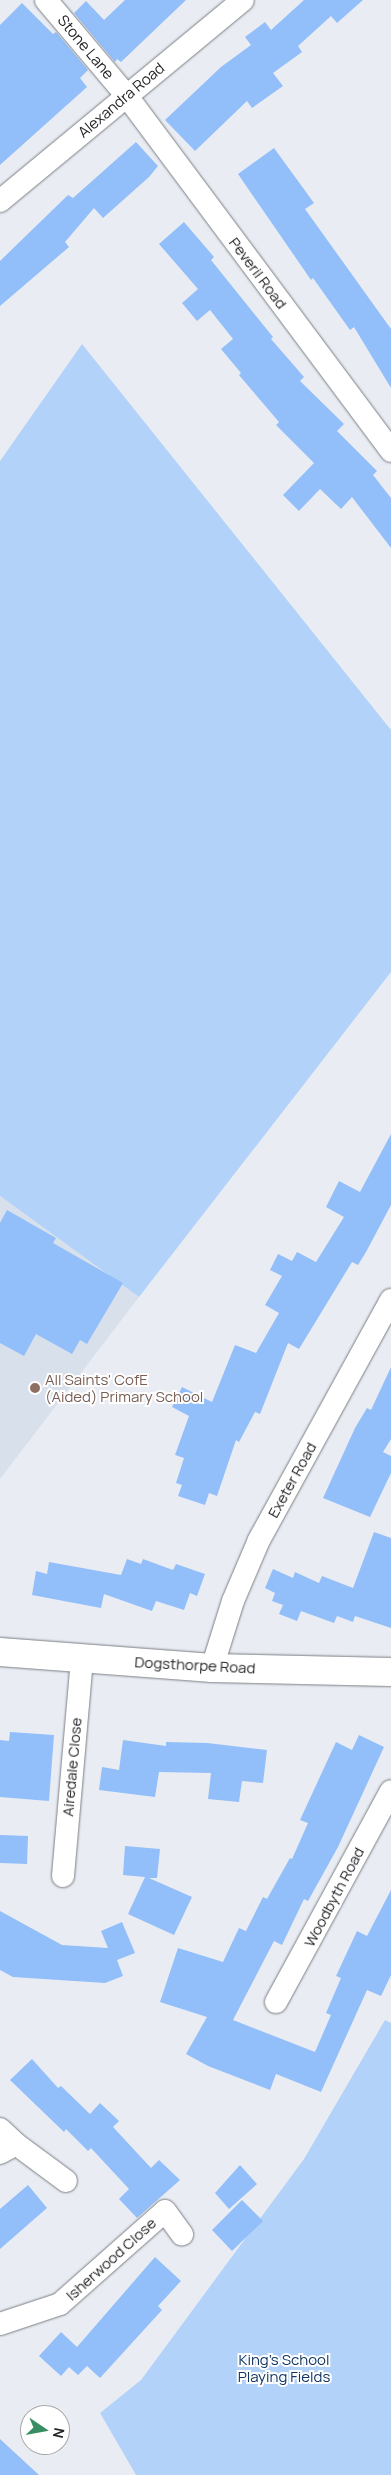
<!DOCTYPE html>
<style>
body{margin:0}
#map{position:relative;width:391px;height:2475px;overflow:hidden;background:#e9edf3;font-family:Manrope,sans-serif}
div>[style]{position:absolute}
.built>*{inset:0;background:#d8e0ec}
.green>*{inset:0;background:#b3d2fa}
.building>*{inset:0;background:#92bef9}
.roads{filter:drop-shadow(0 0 1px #7b7f84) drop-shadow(0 0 1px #7b7f84)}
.minor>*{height:22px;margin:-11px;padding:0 11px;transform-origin:11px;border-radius:11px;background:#fff}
.tertiary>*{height:28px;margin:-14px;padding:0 14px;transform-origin:14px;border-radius:14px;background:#fff}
.dots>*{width:14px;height:14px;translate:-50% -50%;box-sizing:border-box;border:2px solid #fff;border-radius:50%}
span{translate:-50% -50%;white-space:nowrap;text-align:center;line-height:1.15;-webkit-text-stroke:4px #fff;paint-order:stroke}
.street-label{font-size:15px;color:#252628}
.education-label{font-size:15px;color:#785e54}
.left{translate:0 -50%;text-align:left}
.park-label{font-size:15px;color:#113664}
.north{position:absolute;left:20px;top:2405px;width:50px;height:50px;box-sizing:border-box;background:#fff;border:1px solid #a8a8a9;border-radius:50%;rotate:102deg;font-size:14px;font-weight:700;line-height:20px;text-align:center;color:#252628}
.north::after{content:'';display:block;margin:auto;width:18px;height:22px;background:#378e62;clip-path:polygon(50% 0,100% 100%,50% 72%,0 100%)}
</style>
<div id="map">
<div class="built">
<i style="clip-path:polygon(0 1196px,139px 1297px,0 1479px)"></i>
</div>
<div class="green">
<i style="clip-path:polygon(82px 344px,391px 730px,391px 972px,139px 1297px,0 1196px,0 461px)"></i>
<i style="clip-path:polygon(385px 2020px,391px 2023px,391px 2475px,136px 2475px,100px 2413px,141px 2380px,304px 2159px)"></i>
</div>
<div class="building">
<i style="clip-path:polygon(125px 0,186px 0,121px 62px,117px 59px,115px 62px,74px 13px,86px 1px,104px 20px)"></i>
<i style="clip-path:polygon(304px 0,363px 0,337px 23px,331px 16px,298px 46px,302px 52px,273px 73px,283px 86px,252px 108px,247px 101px,195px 151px,165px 120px,221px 67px,251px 45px,245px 37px,265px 22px,271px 30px)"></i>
<i style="clip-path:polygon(22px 3px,53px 34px,56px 32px,88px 70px,80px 78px,87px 87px,0 165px,0 25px)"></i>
<i style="clip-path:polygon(136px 142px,158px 166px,149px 177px,103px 218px,94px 208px,65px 242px,69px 247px,0 306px,0 261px,68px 195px,73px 198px)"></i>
<i style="clip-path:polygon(274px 148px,314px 203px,305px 209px,391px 329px,391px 388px,354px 327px,350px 330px,313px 278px,311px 280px,238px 174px)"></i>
<i style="clip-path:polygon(184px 222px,214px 257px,211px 260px,273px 337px,271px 339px,304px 377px,300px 381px,344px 424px,337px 431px,377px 471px,373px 475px,391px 498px,391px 548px,352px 497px,341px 509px,320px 489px,299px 511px,283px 495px,314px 463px,276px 425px,279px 422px,239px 375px,241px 373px,221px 349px,233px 339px,210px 310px,197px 321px,182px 303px,198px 289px,159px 244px)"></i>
<i style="clip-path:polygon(391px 1134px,391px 1205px,366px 1252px,358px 1265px,352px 1262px,299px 1349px,288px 1343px,260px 1414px,255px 1412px,239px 1442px,236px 1440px,217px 1496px,209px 1493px,205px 1505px,178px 1496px,182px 1485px,176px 1483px,184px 1458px,175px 1455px,189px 1416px,172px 1407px,182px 1387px,212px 1402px,235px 1345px,256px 1353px,279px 1313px,265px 1305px,282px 1276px,270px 1270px,278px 1254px,292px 1261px,297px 1252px,316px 1262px,344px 1217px,326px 1207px,339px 1181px,360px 1192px)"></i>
<i style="clip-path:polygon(7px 1210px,56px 1238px,53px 1243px,123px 1283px,87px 1344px,80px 1340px,72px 1354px,36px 1334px,24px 1356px,0 1343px,0 1223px)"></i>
<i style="clip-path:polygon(391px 1367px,391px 1439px,383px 1452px,391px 1456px,391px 1473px,370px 1517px,323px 1498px,355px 1428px,367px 1408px,371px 1410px)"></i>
<i style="clip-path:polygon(374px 1532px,391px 1538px,391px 1628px,355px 1616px,353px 1622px,337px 1616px,334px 1623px,301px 1611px,297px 1621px,279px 1614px,283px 1605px,272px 1601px,275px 1593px,265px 1588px,273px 1569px,293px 1578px,295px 1572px,319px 1583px,322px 1576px,353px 1588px)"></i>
<i style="clip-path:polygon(127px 1559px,141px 1564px,143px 1559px,173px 1570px,176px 1564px,205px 1574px,197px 1596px,190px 1593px,184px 1610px,156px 1601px,152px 1611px,104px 1594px,101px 1608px,32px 1595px,36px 1571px,47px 1574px,49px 1562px,121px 1575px)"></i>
<i style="clip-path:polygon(10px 1732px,54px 1735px,49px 1801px,0 1797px,0 1740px,9px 1741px)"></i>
<i style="clip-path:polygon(359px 1735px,384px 1747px,338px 1847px,308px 1901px,304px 1899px,282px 1945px,274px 1941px,233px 2020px,315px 2052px,331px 2015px,326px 2013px,341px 1978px,336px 1976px,357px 1931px,367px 1936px,391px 1890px,391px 1975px,381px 1996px,367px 1990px,321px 2092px,276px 2074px,270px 2090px,208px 2066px,186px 2054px,207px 2017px,160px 2002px,178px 1948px,223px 1962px,239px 1928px,246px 1931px,263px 1897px,267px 1899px,290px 1858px,292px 1859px,308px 1823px,300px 1820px,336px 1742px,352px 1750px)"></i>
<i style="clip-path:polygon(123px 1740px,166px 1746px,166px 1742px,207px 1743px,267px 1750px,263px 1783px,242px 1781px,239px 1802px,208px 1799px,211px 1773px,159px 1772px,155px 1797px,99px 1790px,102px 1767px,119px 1770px)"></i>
<i style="clip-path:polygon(0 1835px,28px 1836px,27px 1864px,0 1863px)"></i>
<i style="clip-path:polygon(125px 1846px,160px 1849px,157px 1878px,149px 1878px,192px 1897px,174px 1935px,128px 1914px,145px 1877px,123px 1875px)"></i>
<i style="clip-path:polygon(0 1911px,62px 1945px,108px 1948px,101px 1931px,122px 1922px,135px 1953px,117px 1960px,123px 1976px,105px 1983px,13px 1977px,0 1970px)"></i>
<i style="clip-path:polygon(32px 2059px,58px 2088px,61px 2086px,90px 2114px,100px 2103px,119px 2121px,113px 2127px,151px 2168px,159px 2160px,180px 2180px,137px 2218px,119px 2199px,129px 2189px,91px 2148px,88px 2151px,66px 2129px,64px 2132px,10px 2080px)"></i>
<i style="clip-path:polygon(240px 2165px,257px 2184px,229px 2209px,215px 2193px)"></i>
<i style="clip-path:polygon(28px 2185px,47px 2208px,0 2249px,0 2209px)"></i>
<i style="clip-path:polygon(242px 2200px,263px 2221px,232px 2251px,212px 2230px)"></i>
<i style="clip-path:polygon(155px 2257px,181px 2281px,158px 2306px,162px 2310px,100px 2378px,87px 2366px,78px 2375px,69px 2367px,61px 2376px,39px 2356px,61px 2332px,77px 2347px)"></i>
<i style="clip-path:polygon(0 2439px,39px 2475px,0 2475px)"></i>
</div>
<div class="roads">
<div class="minor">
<i style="left:46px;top:0;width:124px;rotate:49.9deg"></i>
<i style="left:126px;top:95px;width:444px;rotate:53.3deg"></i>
<i style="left:0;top:201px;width:315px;rotate:-39.6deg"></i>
<i style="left:212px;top:1668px;width:70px;rotate:-72.6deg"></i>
<i style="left:233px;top:1601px;width:66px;rotate:-66.9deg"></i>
<i style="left:259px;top:1540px;width:274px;rotate:-61.2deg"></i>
<i style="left:63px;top:1876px;width:219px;rotate:-85deg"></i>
<i style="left:276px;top:2002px;width:240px;rotate:-61.4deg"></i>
<i style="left:0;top:2129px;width:22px;rotate:43deg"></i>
<i style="left:0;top:2153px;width:18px;rotate:-29deg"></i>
<i style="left:16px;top:2144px;width:62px;rotate:36.5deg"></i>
<i style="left:0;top:2324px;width:63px;rotate:-18.4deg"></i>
<i style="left:60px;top:2304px;width:140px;rotate:-41.5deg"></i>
<i style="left:165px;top:2211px;width:29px;rotate:54deg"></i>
</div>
<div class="tertiary">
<i style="left:0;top:1652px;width:213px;rotate:4.3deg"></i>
<i style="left:212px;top:1668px;width:179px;rotate:1.3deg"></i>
</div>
</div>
<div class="dots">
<i style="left:35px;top:1388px;background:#8d6e63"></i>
</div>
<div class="street-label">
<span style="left:86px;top:47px;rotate:50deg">Stone Lane</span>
<span style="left:121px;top:100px;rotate:-40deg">Alexandra Road</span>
<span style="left:258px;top:273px;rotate:53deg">Peveril Road</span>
<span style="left:292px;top:1480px;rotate:-61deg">Exeter Road</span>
<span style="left:195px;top:1665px;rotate:3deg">Dogsthorpe Road</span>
<span style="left:72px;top:1767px;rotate:-85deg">Airedale Close</span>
<span style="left:334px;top:1897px;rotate:-62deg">Woodbyth Road</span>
<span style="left:111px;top:2259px;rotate:-42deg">Isherwood Close</span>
</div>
<div class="education-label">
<span class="left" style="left:45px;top:1388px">All Saints' CofE<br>(Aided) Primary School</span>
</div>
<div class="park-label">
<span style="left:284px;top:2368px">King's School<br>Playing Fields</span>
</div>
<div class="north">N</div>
</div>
